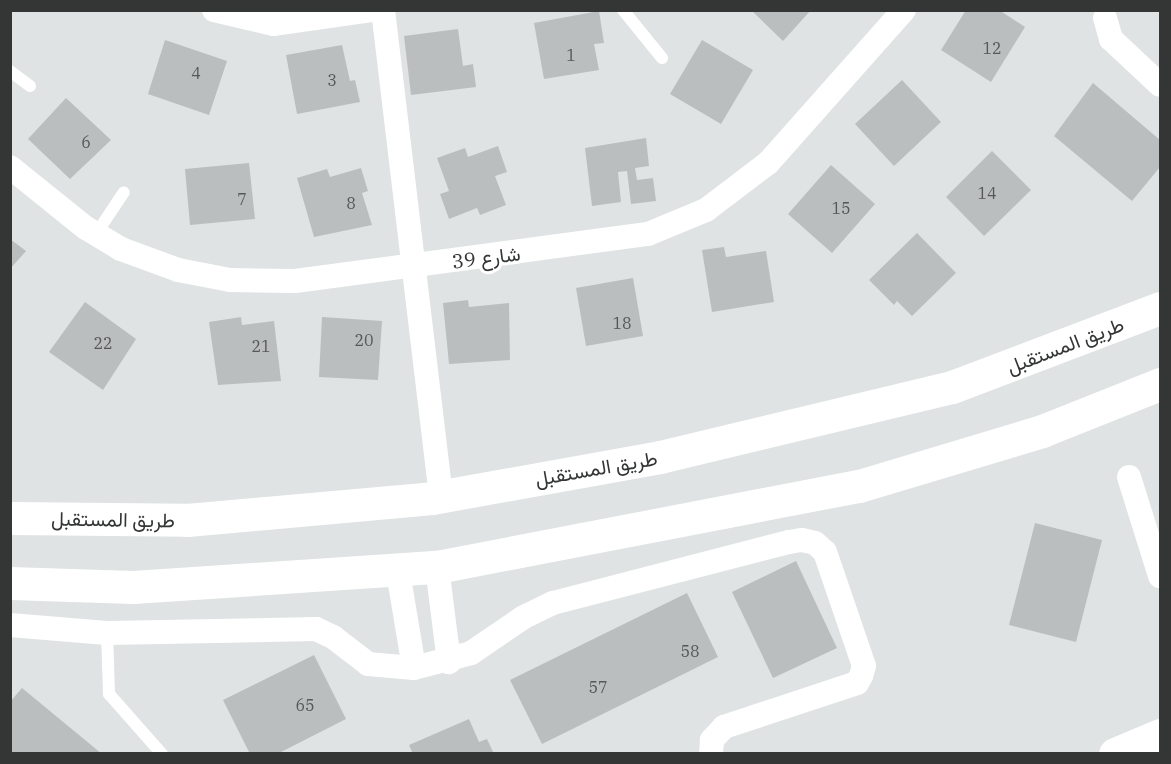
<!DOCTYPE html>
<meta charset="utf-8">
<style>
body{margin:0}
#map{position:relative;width:1171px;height:764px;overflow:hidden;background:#dfe3e3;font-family:"IBM Plex Serif",Vazirmatn,serif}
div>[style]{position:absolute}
.building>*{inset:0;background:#babebe}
.lane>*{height:12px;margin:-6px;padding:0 6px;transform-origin:6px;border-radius:6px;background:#fff}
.street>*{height:24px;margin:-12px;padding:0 12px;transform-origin:12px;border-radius:12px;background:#fff}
.secondary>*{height:33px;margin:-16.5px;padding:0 16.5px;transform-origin:16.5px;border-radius:16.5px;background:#fff}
span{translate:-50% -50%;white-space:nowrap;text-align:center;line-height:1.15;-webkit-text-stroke:6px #fff;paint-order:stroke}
.number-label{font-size:16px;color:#565858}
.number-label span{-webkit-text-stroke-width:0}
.street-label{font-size:20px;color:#343636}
.frame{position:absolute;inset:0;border:12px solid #343636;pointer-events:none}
</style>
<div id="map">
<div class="building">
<i style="clip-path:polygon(751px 10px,811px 10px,783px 41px)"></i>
<i style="clip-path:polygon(966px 10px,999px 10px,1025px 27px,991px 82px,941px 50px)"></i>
<i style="clip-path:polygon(599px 11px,604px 43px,594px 44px,599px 70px,544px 79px,534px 23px)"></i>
<i style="clip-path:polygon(458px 29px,463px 66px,473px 64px,476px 87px,411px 95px,404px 36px)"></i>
<i style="clip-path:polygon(165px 40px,227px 61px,209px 115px,148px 94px)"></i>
<i style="clip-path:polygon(702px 40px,753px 70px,721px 124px,670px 94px)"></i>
<i style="clip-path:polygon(342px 45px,350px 81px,355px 80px,360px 102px,297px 114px,286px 55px)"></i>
<i style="clip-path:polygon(902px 80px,941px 122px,894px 166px,855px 124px)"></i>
<i style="clip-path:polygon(1093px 83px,1160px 140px,1160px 167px,1132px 201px,1054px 136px)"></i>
<i style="clip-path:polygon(66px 98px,111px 140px,70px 179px,28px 139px)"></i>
<i style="clip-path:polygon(646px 138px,649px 166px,635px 168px,637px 180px,653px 178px,656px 201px,631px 204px,627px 171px,618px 172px,621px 202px,592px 206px,585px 148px)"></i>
<i style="clip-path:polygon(498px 146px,507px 172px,495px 176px,506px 205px,480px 215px,477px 208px,449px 219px,440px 194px,449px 191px,437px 158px,465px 148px,468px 157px)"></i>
<i style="clip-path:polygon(992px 151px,1031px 190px,984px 236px,946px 197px)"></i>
<i style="clip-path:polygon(249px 163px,255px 219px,190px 225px,185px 169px)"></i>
<i style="clip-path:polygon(831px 165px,875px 204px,832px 253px,788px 214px)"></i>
<i style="clip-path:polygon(361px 168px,368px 191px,362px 193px,372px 225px,314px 237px,297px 178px,327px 169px,330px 177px)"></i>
<i style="clip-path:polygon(917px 233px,956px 273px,912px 316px,897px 301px,894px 305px,869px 280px)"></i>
<i style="clip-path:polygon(10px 239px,26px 251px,10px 269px)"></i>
<i style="clip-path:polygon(724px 247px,726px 257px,766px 251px,774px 302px,712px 312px,702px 250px)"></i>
<i style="clip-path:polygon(633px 278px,643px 336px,586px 346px,576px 288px)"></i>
<i style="clip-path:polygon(468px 300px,469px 307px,509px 303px,510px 360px,449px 364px,443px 303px)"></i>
<i style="clip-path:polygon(85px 302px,136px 339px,103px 390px,49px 352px)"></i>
<i style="clip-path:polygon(241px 317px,242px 325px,274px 321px,281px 381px,218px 385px,209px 322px)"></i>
<i style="clip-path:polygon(322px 317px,382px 321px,378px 380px,319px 377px)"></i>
<i style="clip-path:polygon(1035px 523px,1102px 540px,1076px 642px,1009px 625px)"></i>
<i style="clip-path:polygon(796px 561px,837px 648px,773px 678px,732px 592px)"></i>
<i style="clip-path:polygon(687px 593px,718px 657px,542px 744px,510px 680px)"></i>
<i style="clip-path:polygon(314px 655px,346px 719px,277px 754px,250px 754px,223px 700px)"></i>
<i style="clip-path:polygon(22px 688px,102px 754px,10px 754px,10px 702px)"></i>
<i style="clip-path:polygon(469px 719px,479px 742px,487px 739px,494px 754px,413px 754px,409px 745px)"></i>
</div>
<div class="lane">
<i style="left:623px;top:10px;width:62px;rotate:50.9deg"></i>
<i style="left:10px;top:71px;width:25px;rotate:37deg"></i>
<i style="left:96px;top:234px;width:50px;rotate:-56.3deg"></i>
<i style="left:107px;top:633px;width:61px;rotate:88.1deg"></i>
<i style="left:109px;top:694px;width:80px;rotate:48.5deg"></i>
</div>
<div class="street">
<i style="left:214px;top:10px;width:61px;rotate:13.3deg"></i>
<i style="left:273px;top:24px;width:101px;rotate:-8deg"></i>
<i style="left:383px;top:10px;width:483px;rotate:83.2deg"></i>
<i style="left:440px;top:490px;width:11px;rotate:135deg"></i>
<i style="left:1105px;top:18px;width:22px;rotate:74deg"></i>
<i style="left:1111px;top:39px;width:67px;rotate:43.2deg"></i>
<i style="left:10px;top:167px;width:97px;rotate:38.8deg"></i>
<i style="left:86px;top:228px;width:41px;rotate:31deg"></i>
<i style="left:121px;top:249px;width:61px;rotate:20.2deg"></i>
<i style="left:178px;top:270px;width:53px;rotate:10.9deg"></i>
<i style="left:230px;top:280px;width:65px;rotate:0.9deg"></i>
<i style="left:295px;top:281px;width:356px;rotate:-7.6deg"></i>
<i style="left:648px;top:234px;width:63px;rotate:-22.5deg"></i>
<i style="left:706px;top:210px;width:78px;rotate:-37.2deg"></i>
<i style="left:768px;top:163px;width:205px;rotate:-48.4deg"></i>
<i style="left:1129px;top:477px;width:104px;rotate:72.6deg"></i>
<i style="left:437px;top:567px;width:96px;rotate:82.8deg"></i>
<i style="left:398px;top:572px;width:97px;rotate:80.5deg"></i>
<i style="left:10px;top:625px;width:97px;rotate:4.7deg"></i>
<i style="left:107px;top:633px;width:209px;rotate:-1.1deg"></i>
<i style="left:316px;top:629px;width:19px;rotate:25deg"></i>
<i style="left:333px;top:637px;width:44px;rotate:37.6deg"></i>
<i style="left:368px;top:664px;width:46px;rotate:5deg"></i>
<i style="left:414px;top:668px;width:59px;rotate:-14.7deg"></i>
<i style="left:471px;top:653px;width:64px;rotate:-34.2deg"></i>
<i style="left:524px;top:617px;width:32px;rotate:-26deg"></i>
<i style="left:553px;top:603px;width:244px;rotate:-14.5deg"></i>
<i style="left:789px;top:542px;width:13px;rotate:-9deg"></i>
<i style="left:802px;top:540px;width:13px;rotate:13deg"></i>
<i style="left:815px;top:543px;width:13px;rotate:42deg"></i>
<i style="left:825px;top:552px;width:120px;rotate:71.1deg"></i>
<i style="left:864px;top:666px;width:10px;rotate:107deg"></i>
<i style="left:861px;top:676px;width:8px;rotate:120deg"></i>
<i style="left:857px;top:683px;width:140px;rotate:161.7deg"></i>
<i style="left:724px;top:727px;width:18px;rotate:133deg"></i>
<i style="left:712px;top:740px;width:14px;rotate:94deg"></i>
</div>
<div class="secondary">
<i style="left:10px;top:518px;width:177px;rotate:0.6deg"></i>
<i style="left:187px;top:520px;width:246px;rotate:-5.1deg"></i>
<i style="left:432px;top:498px;width:232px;rotate:-10.2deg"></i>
<i style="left:660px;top:457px;width:300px;rotate:-13.5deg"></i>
<i style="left:952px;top:387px;width:222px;rotate:-20.8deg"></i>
<i style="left:10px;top:583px;width:123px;rotate:1.9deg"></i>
<i style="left:133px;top:587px;width:305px;rotate:-3.8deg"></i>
<i style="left:437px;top:567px;width:430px;rotate:-10.9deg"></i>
<i style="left:859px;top:486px;width:191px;rotate:-16.7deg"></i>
<i style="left:1042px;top:431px;width:127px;rotate:-21.7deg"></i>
<i style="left:1115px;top:754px;width:49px;rotate:-22.9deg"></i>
</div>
<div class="number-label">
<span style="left:992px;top:48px">12</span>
<span style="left:571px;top:55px">1</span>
<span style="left:196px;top:73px">4</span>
<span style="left:332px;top:80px">3</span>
<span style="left:86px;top:142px">6</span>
<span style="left:987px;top:193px">14</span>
<span style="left:242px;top:199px">7</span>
<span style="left:351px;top:203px">8</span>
<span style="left:841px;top:208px">15</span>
<span style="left:622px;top:323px">18</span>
<span style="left:364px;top:340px">20</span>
<span style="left:103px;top:343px">22</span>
<span style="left:261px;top:346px">21</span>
<span style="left:690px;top:651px">58</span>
<span style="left:598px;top:687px">57</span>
<span style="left:305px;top:705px">65</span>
</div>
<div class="street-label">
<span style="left:486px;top:257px;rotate:-7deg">شارع 39</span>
<span style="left:1065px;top:345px;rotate:-21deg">طريق المستقبل</span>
<span style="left:596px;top:468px;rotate:-10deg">طريق المستقبل</span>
<span style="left:113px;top:519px;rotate:1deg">طريق المستقبل</span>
</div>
<div class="frame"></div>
</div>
